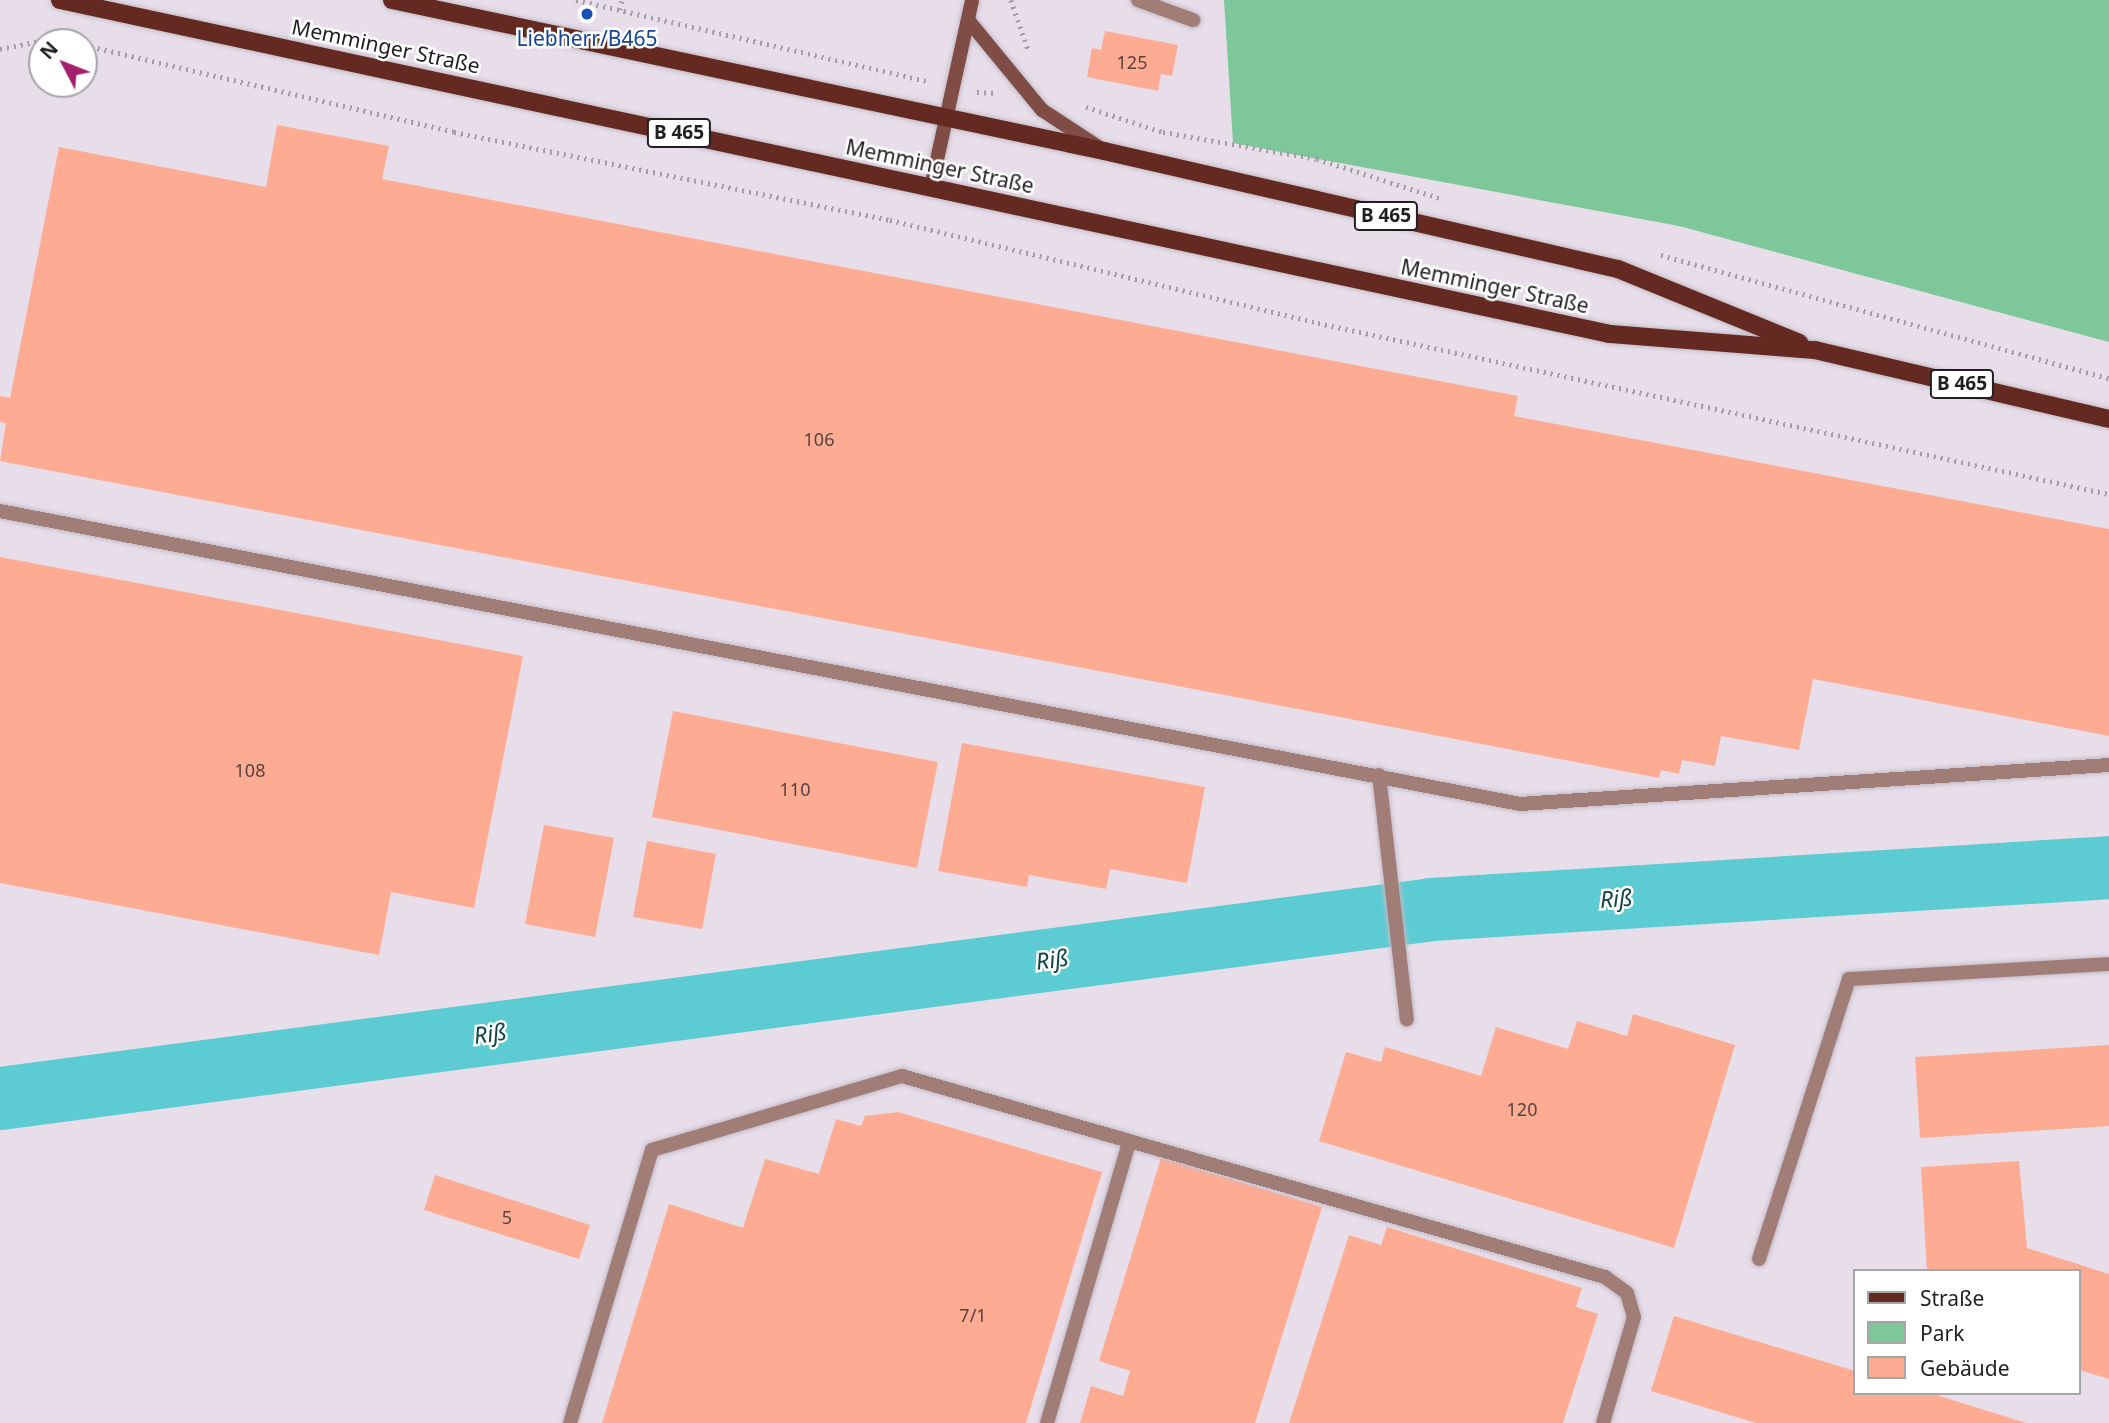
<!DOCTYPE html>
<meta charset="utf-8">
<style>
body{margin:0}
#map{position:relative;width:2109px;height:1423px;overflow:hidden;background:#e7deea;font-family:"Noto Sans",sans-serif}
div>[style]{position:absolute}
.green>*{inset:0;background:#7dc79a}
.river>*{height:63px;margin:-31.5px;padding:0 31.5px;transform-origin:31.5px;border-radius:31.5px;background:#5cccd2}
.building>*{inset:0;background:#fdac93}
.path>*{height:4.5px;margin-top:-2.25px;transform-origin:0;background:repeating-linear-gradient(90deg,#a39da6 0 2px,transparent 0 7px)}
.roads{filter:drop-shadow(0 0 2px #c3bbc6) drop-shadow(0 0 2px #c3bbc6)}
.lane>*{height:14px;margin:-7px;padding:0 7px;transform-origin:7px;border-radius:7px;background:#a17d77}
.secondary>*{height:14px;margin:-7px;padding:0 7px;transform-origin:7px;border-radius:7px;background:#7f4d45}
.primary>*{height:18px;margin:-9px;padding:0 9px;transform-origin:9px;border-radius:9px;background:#642a22}
.dots>*{width:19px;height:19px;translate:-50% -50%;box-sizing:border-box;border:4px solid #fff;border-radius:50%}
span{translate:-50% -50%;white-space:nowrap;text-align:center;line-height:1.15;-webkit-text-stroke:5px #fff;paint-order:stroke}
.number-label{font-size:18px;color:#58423e}
.number-label span{-webkit-text-stroke-width:0}
.shield-label span{padding:2px 5px;background:#fff;border:2px solid;border-radius:5px;-webkit-text-stroke-width:0}
.shield-label{font-size:19px;color:#211e22;font-weight:700}
.transit-label{font-size:21px;color:#164399}
.street-label{font-size:21px;color:#211e22}
.water-label{font-size:23px;color:#104446;font-style:italic}
.legend{position:absolute;left:1853px;top:1269px;width:228px;height:126px;box-sizing:border-box;background:#fff;border:2px solid #a6a5a7;margin:0;padding:9px 12px;list-style:none;font-size:21px;color:#211e22}
.legend li{display:flex;align-items:center;gap:14px;height:35px}
.legend b{width:35px;border:2px solid #a6a5a7}
.north{position:absolute;left:28px;top:28px;width:70px;height:70px;box-sizing:border-box;background:#fff;border:2px solid #a6a5a7;border-radius:50%;rotate:312deg;font-size:19px;font-weight:700;line-height:28px;text-align:center;color:#211e22}
.north::after{content:'';display:block;margin:auto;width:24px;height:32px;background:#a41e6b;clip-path:polygon(50% 0,100% 100%,50% 72%,0 100%)}
</style>
<div id="map">
<div class="green">
<i style="clip-path:polygon(1224px 0,2109px 0,2109px 342px,1679px 226px,1233px 143px)"></i>
</div>
<div class="river">
<i style="left:0;top:1098px;width:1443px;rotate:-7.52deg"></i>
<i style="left:1431px;top:909px;width:679px;rotate:-3.54deg"></i>
</div>
<div class="building">
<i style="clip-path:polygon(1105px 31px,1178px 45px,1172px 76px,1161px 74px,1158px 91px,1087px 77px,1092px 48px,1101px 50px)"></i>
<i style="clip-path:polygon(277px 125px,389px 146px,382px 179px,1518px 396px,1514px 416px,2109px 529px,2109px 736px,1813px 679px,1799px 750px,1721px 736px,1715px 766px,1682px 760px,1679px 774px,1661px 770px,1659px 778px,0 461px,6px 423px,0 422px,0 396px,10px 398px,59px 147px,266px 187px)"></i>
<i style="clip-path:polygon(0 557px,523px 656px,474px 908px,391px 892px,379px 955px,0 883px)"></i>
<i style="clip-path:polygon(673px 711px,938px 762px,917px 868px,652px 817px)"></i>
<i style="clip-path:polygon(962px 743px,1205px 787px,1187px 883px,1110px 869px,1106px 889px,1029px 875px,1027px 887px,938px 871px)"></i>
<i style="clip-path:polygon(544px 825px,614px 838px,595px 937px,525px 924px)"></i>
<i style="clip-path:polygon(647px 841px,716px 854px,702px 929px,633px 917px)"></i>
<i style="clip-path:polygon(1633px 1014px,1735px 1045px,1674px 1248px,1319px 1141px,1346px 1052px,1381px 1062px,1385px 1047px,1481px 1076px,1496px 1027px,1568px 1049px,1577px 1021px,1627px 1036px)"></i>
<i style="clip-path:polygon(2109px 1045px,2109px 1126px,1920px 1138px,1915px 1057px)"></i>
<i style="clip-path:polygon(898px 1112px,1102px 1172px,1026px 1423px,602px 1423px,669px 1204px,743px 1228px,765px 1159px,819px 1174px,836px 1119px,861px 1126px,865px 1116px)"></i>
<i style="clip-path:polygon(1161px 1158px,1322px 1207px,1255px 1423px,1080px 1423px,1091px 1386px,1123px 1396px,1130px 1371px,1099px 1361px)"></i>
<i style="clip-path:polygon(2019px 1161px,2027px 1248px,2109px 1274px,2109px 1379px,2079px 1370px,2079px 1271px,1927px 1271px,1921px 1167px)"></i>
<i style="clip-path:polygon(435px 1175px,590px 1225px,579px 1259px,424px 1210px)"></i>
<i style="clip-path:polygon(1387px 1227px,1582px 1288px,1576px 1307px,1598px 1314px,1563px 1423px,1289px 1423px,1349px 1235px,1381px 1245px)"></i>
<i style="clip-path:polygon(1674px 1316px,1855px 1371px,1855px 1393px,1930px 1393px,2026px 1423px,1756px 1423px,1651px 1391px)"></i>
</div>
<div class="path">
<i style="left:576px;top:0;width:364px;rotate:13deg"></i>
<i style="left:1011px;top:0;width:55px;rotate:70.9deg"></i>
<i style="left:620px;top:10px;width:10px;rotate:-79deg"></i>
<i style="left:84px;top:45px;width:380px;rotate:13.2deg"></i>
<i style="left:454px;top:132px;width:445px;rotate:11.4deg"></i>
<i style="left:890px;top:220px;width:440px;rotate:13.5deg"></i>
<i style="left:1318px;top:323px;width:809px;rotate:12.2deg"></i>
<i style="left:0;top:49px;width:50px;rotate:-11.5deg"></i>
<i style="left:49px;top:39px;width:20px;rotate:9deg"></i>
<i style="left:977px;top:92px;width:19px;rotate:3deg"></i>
<i style="left:1086px;top:107px;width:81px;rotate:18deg"></i>
<i style="left:1163px;top:132px;width:156px;rotate:9.9deg"></i>
<i style="left:1317px;top:159px;width:128px;rotate:17.7deg"></i>
<i style="left:1661px;top:255px;width:465px;rotate:15.4deg"></i>
</div>
<div class="roads">
<div class="lane">
<i style="left:1138px;top:0;width:59px;rotate:20deg"></i>
<i style="left:0;top:511px;width:1548px;rotate:10.91deg"></i>
<i style="left:1520px;top:804px;width:590px;rotate:-3.79deg"></i>
<i style="left:1379px;top:775px;width:246px;rotate:83.5deg"></i>
<i style="left:1759px;top:1259px;width:294px;rotate:-72.2deg"></i>
<i style="left:1849px;top:979px;width:260px;rotate:-3.3deg"></i>
<i style="left:570px;top:1423px;width:285px;rotate:-73.3deg"></i>
<i style="left:652px;top:1150px;width:261px;rotate:-16.5deg"></i>
<i style="left:902px;top:1076px;width:731px;rotate:15.96deg"></i>
<i style="left:1605px;top:1277px;width:27px;rotate:36deg"></i>
<i style="left:1627px;top:1293px;width:25px;rotate:74deg"></i>
<i style="left:1634px;top:1317px;width:110px;rotate:106.3deg"></i>
<i style="left:1047px;top:1423px;width:292px;rotate:-73.7deg"></i>
</div>
<div class="secondary">
<i style="left:968px;top:20px;width:117px;rotate:50.6deg"></i>
<i style="left:1042px;top:110px;width:69px;rotate:33.2deg"></i>
<i style="left:931px;top:187px;width:191px;rotate:-77.6deg"></i>
</div>
<div class="primary">
<i style="left:60px;top:0;width:1586px;rotate:12.16deg"></i>
<i style="left:1610px;top:334px;width:206px;rotate:4.5deg"></i>
<i style="left:1815px;top:350px;width:302px;rotate:13.2deg"></i>
<i style="left:392px;top:0;width:728px;rotate:11.97deg"></i>
<i style="left:1104px;top:151px;width:527px;rotate:12.93deg"></i>
<i style="left:1618px;top:269px;width:196px;rotate:22.2deg"></i>
</div>
</div>
<div class="dots">
<i style="left:587px;top:14px;background:#1a4fb4"></i>
</div>
<div class="number-label">
<span style="left:1132px;top:62px">125</span>
<span style="left:819px;top:439px">106</span>
<span style="left:250px;top:770px">108</span>
<span style="left:795px;top:789px">110</span>
<span style="left:1522px;top:1109px">120</span>
<span style="left:507px;top:1217px">5</span>
<span style="left:973px;top:1315px">7/1</span>
</div>
<div class="shield-label">
<span style="left:679px;top:133px">B 465</span>
<span style="left:1386px;top:216px">B 465</span>
<span style="left:1962px;top:384px">B 465</span>
</div>
<div class="transit-label">
<span style="left:587px;top:38px">Liebherr/B465</span>
</div>
<div class="street-label">
<span style="left:386px;top:46px;rotate:12deg">Memminger Straße</span>
<span style="left:940px;top:166px;rotate:12deg">Memminger Straße</span>
<span style="left:1495px;top:286px;rotate:12deg">Memminger Straße</span>
</div>
<div class="water-label">
<span style="left:1616px;top:898px;rotate:-4deg">Riß</span>
<span style="left:1052px;top:959px;rotate:-8deg">Riß</span>
<span style="left:490px;top:1033px;rotate:-8deg">Riß</span>
</div>
<ul class="legend">
<li><b style="height:9px;background:#642a22"></b>Straße</li>
<li><b style="height:19px;background:#7dc79a"></b>Park</li>
<li><b style="height:19px;background:#fdac93"></b>Gebäude</li>
</ul>
<div class="north">N</div>
</div>
